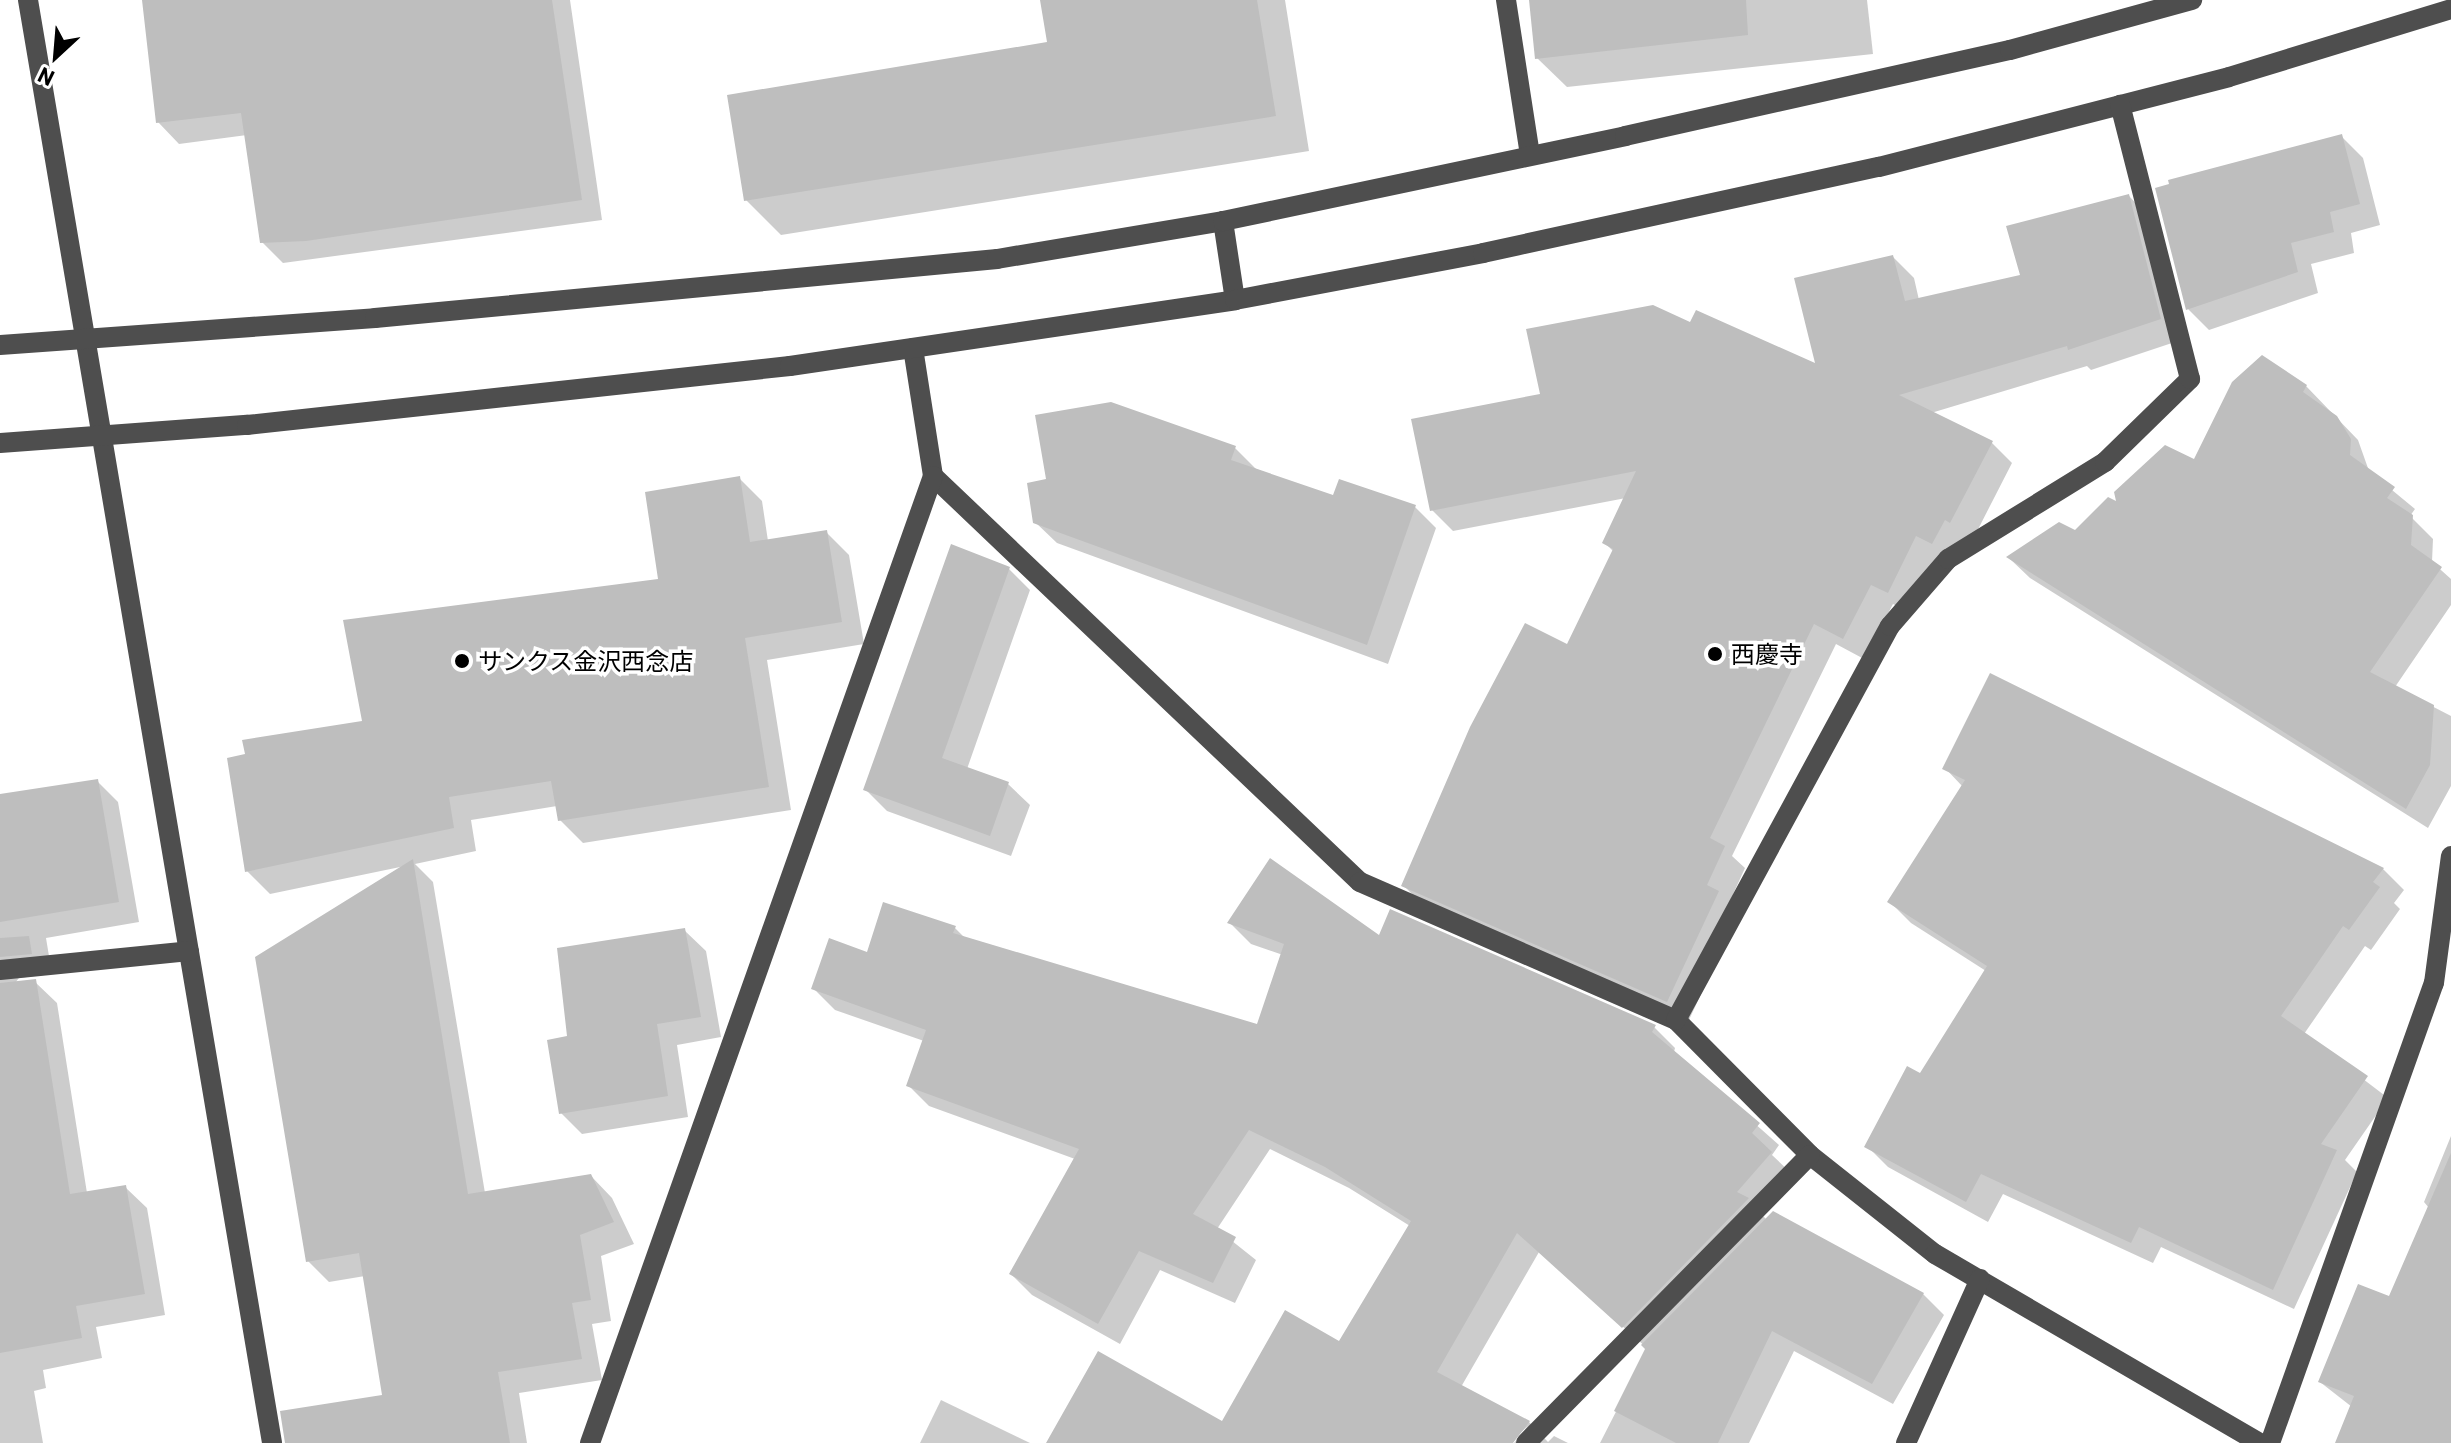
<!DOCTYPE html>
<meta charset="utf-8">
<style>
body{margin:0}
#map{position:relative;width:2451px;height:1443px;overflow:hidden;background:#fff;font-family:Barlow,"Noto Sans JP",sans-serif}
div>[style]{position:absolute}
.shadow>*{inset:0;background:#0003}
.building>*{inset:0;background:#bebebe}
.minor>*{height:20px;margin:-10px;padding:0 10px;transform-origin:10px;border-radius:10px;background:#4e4e4e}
.dots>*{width:22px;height:22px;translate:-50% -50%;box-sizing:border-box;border:4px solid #fff;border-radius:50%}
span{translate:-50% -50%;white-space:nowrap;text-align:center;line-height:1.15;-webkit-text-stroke:7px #fff;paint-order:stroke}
.poi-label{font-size:24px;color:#000}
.left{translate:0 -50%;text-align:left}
.north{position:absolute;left:16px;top:16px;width:80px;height:80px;-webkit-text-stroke:6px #fff;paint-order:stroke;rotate:206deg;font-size:22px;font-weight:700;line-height:32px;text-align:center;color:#000}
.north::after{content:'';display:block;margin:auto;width:28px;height:36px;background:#000;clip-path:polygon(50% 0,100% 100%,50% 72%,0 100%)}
</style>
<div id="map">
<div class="shadow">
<i style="clip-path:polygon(147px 0,570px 0,602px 220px,283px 263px,262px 242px,247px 135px,179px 144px,158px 122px)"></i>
<i style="clip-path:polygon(1043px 0,1285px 0,1309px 151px,781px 235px,746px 200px,1050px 44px)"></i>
<i style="clip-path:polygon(1531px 0,1867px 0,1873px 54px,1567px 87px,1537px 58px)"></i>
<i style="clip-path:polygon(2342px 137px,2363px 158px,2380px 225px,2351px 233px,2354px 253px,2311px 264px,2318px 293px,2209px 330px,2188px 309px)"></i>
<i style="clip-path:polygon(2129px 196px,2150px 218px,2181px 340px,2091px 370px,2087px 366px,1931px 413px,1991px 442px,2012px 463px,1971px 543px,1909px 612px,1893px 604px,1864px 659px,1836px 644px,1732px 856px,1745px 868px,1729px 903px,1739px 913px,1688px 1022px,1424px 906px,1403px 885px,1567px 647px,1614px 552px,1605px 543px,1626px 498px,1453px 531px,1432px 510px,1542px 395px,1691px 324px,1818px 367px,1893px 257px,1914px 278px,1919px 300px,2022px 276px)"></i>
<i style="clip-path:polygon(2306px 386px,2358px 440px,2369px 471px,2415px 509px,2410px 516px,2433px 539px,2432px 562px,2451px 579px,2451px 605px,2395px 687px,2451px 716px,2451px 786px,2428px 828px,2030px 578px,2009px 558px,2076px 532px,2194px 462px)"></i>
<i style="clip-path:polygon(1235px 448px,1256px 469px,1334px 498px,1415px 507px,1436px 528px,1388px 664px,1057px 543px,1035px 522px)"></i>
<i style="clip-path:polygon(739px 478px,762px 501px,768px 541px,826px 532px,849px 555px,864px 644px,767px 660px,791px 810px,583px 843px,560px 820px,557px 806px,471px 820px,476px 851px,415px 864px,433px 882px,485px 1193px,591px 1176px,612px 1198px,634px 1244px,601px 1256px,611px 1321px,592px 1324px,602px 1380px,519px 1393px,527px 1443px,338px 1443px,384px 1397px,365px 1276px,329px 1282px,308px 1261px,405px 866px,270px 894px,247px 871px,364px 722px,661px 581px)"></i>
<i style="clip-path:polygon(1009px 569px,1030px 590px,967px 769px,1008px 784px,1030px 805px,1011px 856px,887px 811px,865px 789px)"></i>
<i style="clip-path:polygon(1945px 768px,2383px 869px,2404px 890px,2394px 903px,2400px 909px,2371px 950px,2365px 946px,2304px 1034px,2388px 1098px,2345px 1160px,2357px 1172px,2294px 1309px,2161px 1247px,2153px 1263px,2003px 1194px,1988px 1222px,1888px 1167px,1867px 1146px,1920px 1076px,1986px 971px,1911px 923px,1890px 902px,1963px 787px)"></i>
<i style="clip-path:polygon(97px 781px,118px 802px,139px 922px,46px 938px,52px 974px,19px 978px,15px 983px,35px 982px,57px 1003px,87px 1193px,125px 1187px,147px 1208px,165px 1315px,96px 1327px,102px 1358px,43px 1370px,46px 1388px,34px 1391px,43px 1443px,0 1443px,0 796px)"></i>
<i style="clip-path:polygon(1230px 923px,1380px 938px,1654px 1027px,1675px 1048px,1674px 1052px,1779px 1145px,1772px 1155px,1792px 1174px,1759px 1212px,1767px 1220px,1923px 1294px,1944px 1315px,1893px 1404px,1794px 1351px,1749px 1443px,1600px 1443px,1648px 1349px,1539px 1252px,1461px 1387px,1529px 1422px,1548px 1442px,1554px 1436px,1568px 1443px,1514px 1443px,1528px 1426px,1509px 1443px,1048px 1443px,1223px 1423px,1340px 1344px,1410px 1226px,1349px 1188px,1270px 1149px,1217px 1229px,1256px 1260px,1235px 1303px,1160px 1270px,1120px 1344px,1032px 1295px,1011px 1274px,1075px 1159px,929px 1106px,908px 1085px,924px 1041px,835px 1010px,814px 989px,868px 954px,955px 928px,967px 940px,1258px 1026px,1283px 955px,1251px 944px)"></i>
<i style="clip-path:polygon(684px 930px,706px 951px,721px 1037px,677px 1045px,688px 1117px,582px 1134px,561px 1113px,570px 1037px)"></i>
<i style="clip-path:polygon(2451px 1136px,2451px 1443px,2337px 1443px,2352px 1407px,2320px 1382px,2390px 1299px,2429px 1208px,2424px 1202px)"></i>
<i style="clip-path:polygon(941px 1400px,1030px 1443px,920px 1443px)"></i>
</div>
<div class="building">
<i style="clip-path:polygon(142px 0,552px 0,582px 200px,306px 241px,260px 243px,241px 113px,156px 123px)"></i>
<i style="clip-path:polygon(1040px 0,1257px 0,1276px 116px,744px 201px,727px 95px,1047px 42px)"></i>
<i style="clip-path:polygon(1529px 0,1746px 0,1748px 35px,1535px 59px)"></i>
<i style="clip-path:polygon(2342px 134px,2360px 204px,2330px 212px,2334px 232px,2291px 243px,2298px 272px,2186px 310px,2155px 188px,2169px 184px,2168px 180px)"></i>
<i style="clip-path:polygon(2129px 194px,2161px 319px,2068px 350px,2067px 346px,1899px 395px,1993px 441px,1950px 523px,1945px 520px,1932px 544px,1916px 536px,1888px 593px,1871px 585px,1843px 639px,1814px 624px,1710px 838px,1725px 846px,1707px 885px,1719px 891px,1667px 1002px,1401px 886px,1470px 727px,1525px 623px,1567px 644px,1613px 549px,1602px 543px,1636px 471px,1430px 511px,1411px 419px,1540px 394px,1526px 329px,1653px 305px,1690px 322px,1696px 310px,1815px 363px,1794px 278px,1893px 255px,1905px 301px,2020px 275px,2006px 226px)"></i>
<i style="clip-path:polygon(2262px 355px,2307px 385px,2303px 392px,2337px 416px,2351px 439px,2350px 455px,2395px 487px,2387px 498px,2413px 515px,2411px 545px,2442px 567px,2370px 672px,2434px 705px,2430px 765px,2406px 809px,2006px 557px,2059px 522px,2075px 530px,2108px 497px,2116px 501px,2114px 492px,2165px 445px,2194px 459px,2232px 382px)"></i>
<i style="clip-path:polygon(1111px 402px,1236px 446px,1231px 460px,1333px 495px,1339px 479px,1416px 505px,1367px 645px,1033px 523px,1027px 483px,1046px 479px,1035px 415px)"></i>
<i style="clip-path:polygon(740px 476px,750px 542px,827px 530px,842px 622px,745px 638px,769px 787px,558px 821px,551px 781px,449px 797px,454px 828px,245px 872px,227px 758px,245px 754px,242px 740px,362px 721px,343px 620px,658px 579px,645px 492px)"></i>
<i style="clip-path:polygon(951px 544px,1010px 567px,942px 758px,1009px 782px,990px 836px,863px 790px)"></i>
<i style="clip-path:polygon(1990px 673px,2384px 868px,2373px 882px,2380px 887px,2349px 930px,2343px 926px,2281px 1016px,2368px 1076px,2321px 1144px,2337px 1150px,2273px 1290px,2139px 1227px,2131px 1243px,1981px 1174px,1966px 1202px,1864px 1147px,1907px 1066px,1920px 1073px,1987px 966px,1887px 902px,1965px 780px,1942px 769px)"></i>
<i style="clip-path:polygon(98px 779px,119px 902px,0 922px,0 794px)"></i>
<i style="clip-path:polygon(1270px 858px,1379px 935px,1390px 909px,1656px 1025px,1652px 1032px,1760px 1123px,1752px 1133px,1772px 1152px,1737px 1192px,1749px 1198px,1622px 1328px,1517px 1233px,1437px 1372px,1530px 1421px,1513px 1443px,1046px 1443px,1098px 1351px,1222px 1421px,1285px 1310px,1339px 1341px,1411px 1221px,1325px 1167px,1249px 1130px,1193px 1214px,1236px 1237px,1213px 1283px,1139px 1251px,1098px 1324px,1009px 1274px,1079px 1149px,906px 1086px,926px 1030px,811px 989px,829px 938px,867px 952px,883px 902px,956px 926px,953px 933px,1257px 1024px,1284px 944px,1227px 923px)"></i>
<i style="clip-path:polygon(413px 859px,468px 1194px,591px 1174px,614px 1222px,580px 1235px,591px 1300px,572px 1303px,582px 1359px,498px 1372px,510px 1443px,285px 1443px,280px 1411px,382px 1395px,359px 1253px,306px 1262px,255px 957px)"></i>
<i style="clip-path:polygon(685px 928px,701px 1017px,657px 1024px,668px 1096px,559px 1114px,547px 1040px,567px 1036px,557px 948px)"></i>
<i style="clip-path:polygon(29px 936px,32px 954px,0 957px,0 938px)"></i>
<i style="clip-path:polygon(36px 979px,70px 1194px,126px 1185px,145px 1294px,76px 1306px,82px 1338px,0 1353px,0 983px)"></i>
<i style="clip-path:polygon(2451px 1153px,2451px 1443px,2335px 1443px,2354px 1396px,2318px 1382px,2358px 1284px,2389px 1296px)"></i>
<i style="clip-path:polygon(1773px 1211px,1924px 1293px,1872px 1384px,1772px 1331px,1718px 1443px,1676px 1443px,1614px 1411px,1645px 1349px,1641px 1345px)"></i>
</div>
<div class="minor">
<i style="left:28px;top:0;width:1463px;rotate:80.4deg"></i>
<i style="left:1506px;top:0;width:157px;rotate:81.2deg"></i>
<i style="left:1223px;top:221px;width:80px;rotate:81.4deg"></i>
<i style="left:0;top:345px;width:376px;rotate:-4.1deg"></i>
<i style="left:375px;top:318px;width:625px;rotate:-5.42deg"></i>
<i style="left:997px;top:259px;width:229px;rotate:-9.5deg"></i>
<i style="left:1223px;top:221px;width:411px;rotate:-11.9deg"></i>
<i style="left:1625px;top:136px;width:394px;rotate:-12.6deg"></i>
<i style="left:2010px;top:50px;width:189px;rotate:-15.4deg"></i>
<i style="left:913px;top:348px;width:130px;rotate:81.1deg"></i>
<i style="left:933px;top:476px;width:589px;rotate:43.56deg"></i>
<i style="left:1360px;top:882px;width:345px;rotate:23.6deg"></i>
<i style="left:1676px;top:1020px;width:190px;rotate:45.2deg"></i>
<i style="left:1810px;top:1155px;width:159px;rotate:38.4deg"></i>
<i style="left:1935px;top:1254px;width:376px;rotate:30.2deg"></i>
<i style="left:0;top:443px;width:248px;rotate:-4.2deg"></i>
<i style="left:247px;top:425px;width:546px;rotate:-6.2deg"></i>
<i style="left:790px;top:366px;width:450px;rotate:-8.4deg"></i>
<i style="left:1235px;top:300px;width:252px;rotate:-10.7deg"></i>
<i style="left:1483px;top:253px;width:405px;rotate:-12.3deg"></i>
<i style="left:1879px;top:167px;width:361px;rotate:-14.4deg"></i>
<i style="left:2229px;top:77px;width:232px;rotate:-17deg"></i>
<i style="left:0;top:970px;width:190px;rotate:-5.7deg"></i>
<i style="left:1676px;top:1020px;width:448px;rotate:-61.5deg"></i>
<i style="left:1890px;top:626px;width:89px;rotate:-49.1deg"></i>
<i style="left:1948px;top:559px;width:185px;rotate:-31.7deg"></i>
<i style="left:2105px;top:462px;width:119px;rotate:-44.3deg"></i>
<i style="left:2190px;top:379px;width:283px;rotate:-104.3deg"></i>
<i style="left:590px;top:1443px;width:1026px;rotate:-70.47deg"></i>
<i style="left:1526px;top:1443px;width:404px;rotate:-45.4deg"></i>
<i style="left:1906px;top:1443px;width:180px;rotate:-65.7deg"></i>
<i style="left:2270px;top:1443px;width:488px;rotate:-70.4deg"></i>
<i style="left:2434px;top:983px;width:128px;rotate:-82.4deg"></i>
</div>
<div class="dots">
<i style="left:1715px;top:654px;background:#000"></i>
<i style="left:462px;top:661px;background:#000"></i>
</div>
<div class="poi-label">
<span class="left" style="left:1731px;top:654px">西慶寺</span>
<span class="left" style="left:478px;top:661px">サンクス金沢西念店</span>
</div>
<div class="north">N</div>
</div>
